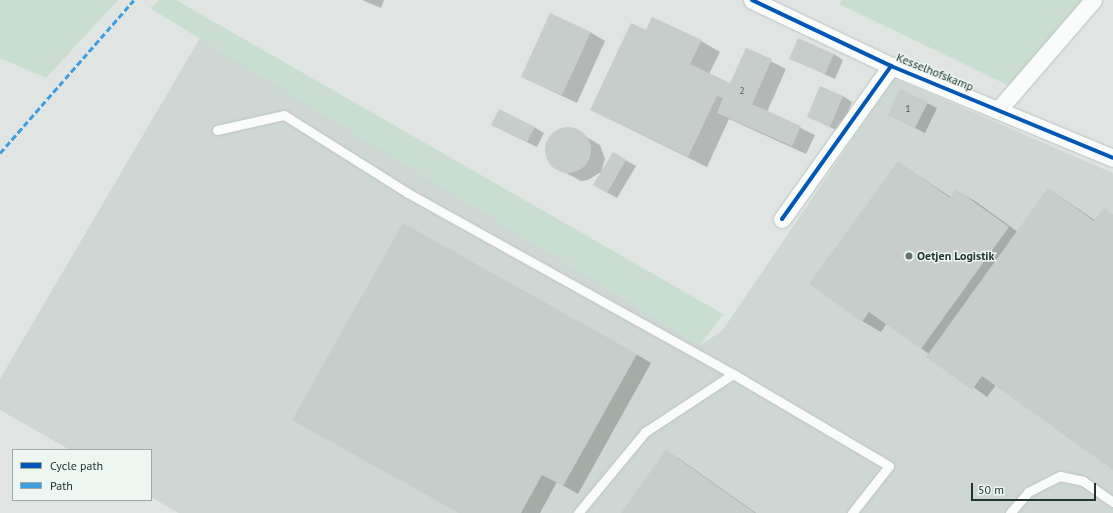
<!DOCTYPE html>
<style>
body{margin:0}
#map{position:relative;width:1113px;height:513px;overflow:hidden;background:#e0e5e3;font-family:"PT Sans",sans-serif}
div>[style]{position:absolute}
.built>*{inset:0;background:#ced7d3}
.green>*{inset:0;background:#c9ded0}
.shadow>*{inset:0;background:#0003}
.building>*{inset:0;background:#c7cdca}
.round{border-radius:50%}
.roads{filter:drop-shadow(0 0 1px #bdc2c0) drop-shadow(0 0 1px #bdc2c0)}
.service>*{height:9px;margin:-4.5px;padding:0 4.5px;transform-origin:4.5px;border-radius:4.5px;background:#fafbfb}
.minor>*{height:17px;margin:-8.5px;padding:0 8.5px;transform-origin:8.5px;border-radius:8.5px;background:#fafbfb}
.quiet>*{height:3px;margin-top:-1.5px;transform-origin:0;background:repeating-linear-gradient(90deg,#3c9ee1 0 6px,transparent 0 9px)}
.cycleway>*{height:4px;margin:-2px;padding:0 2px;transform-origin:2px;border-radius:2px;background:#0057b8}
.dots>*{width:11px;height:11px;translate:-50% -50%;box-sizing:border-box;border:2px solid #edf6f1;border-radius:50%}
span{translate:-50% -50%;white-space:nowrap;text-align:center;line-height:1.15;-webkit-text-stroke:3px #edf6f1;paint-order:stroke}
.number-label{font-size:10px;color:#4a5d58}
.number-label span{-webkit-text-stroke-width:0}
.street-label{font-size:12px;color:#203731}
.poi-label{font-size:12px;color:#203731;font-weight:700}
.left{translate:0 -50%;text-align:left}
.legend{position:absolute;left:12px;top:449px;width:140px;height:52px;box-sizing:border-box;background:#edf6f1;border:1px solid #9baaa4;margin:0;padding:5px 7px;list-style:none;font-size:12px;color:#203731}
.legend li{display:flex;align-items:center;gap:8px;height:20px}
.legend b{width:20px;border:1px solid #9baaa4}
.scale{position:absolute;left:971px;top:483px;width:125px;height:18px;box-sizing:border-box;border:2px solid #203731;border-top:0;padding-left:5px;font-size:12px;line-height:14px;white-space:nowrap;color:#203731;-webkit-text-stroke:3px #edf6f1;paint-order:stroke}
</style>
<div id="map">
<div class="built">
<i style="clip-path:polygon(200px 38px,700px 345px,722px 331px,894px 78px,1113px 173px,1113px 513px,179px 513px,151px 497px,151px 450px,70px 450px,0 410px,0 379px)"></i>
</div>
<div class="green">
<i style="clip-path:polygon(0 0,118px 0,46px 78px,0 58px)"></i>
<i style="clip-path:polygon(159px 0,176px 0,723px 314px,700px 345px,150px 8px)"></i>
<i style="clip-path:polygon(842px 0,1093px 0,1016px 89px,839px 4px)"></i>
</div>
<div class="shadow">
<i style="clip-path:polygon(362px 0,384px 0,381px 8px)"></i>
<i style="clip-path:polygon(647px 31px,701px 41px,720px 52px,709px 74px,731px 84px,746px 49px,786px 69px,767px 112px,815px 135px,806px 154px,729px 119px,707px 167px,591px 110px)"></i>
<i style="clip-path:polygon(590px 32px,605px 41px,577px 103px,522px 77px)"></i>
<i style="clip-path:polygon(834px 54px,843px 60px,835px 79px,790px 58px)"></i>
<i style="clip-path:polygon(843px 96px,852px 102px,840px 132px,809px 117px)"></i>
<i style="clip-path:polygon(927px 103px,937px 108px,925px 133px,889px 115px)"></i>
<i style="clip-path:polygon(534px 127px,544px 133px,537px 147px,502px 130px)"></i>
<i style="clip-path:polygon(565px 129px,573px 129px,600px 145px,605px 159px,601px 172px,588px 180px,581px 181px,553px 166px,547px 154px,549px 140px,553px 135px)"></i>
<i style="clip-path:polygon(613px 153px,636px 166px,617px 198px,594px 185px)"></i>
<i style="clip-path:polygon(898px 162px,952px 198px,957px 191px,975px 201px,1018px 232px,1049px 189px,1096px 221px,1104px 209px,1113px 215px,1113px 469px,996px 385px,987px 397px,887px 323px,881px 332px,862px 321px)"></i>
<i style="clip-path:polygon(636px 354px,651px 363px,578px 494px,557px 482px,540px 513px,460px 513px)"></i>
<i style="clip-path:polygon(666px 451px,681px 460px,756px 513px,622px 513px)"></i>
</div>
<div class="building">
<i style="clip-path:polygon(550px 13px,591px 32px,562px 95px,521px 77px)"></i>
<i style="clip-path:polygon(652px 17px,702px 40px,690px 64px,730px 83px,746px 48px,772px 59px,752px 104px,801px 126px,792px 146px,717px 113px,723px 98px,717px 96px,688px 157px,590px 110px,631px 23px,646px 30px)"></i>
<i style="clip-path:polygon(798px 38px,834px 54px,825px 74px,789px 59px)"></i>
<i style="clip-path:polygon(820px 86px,843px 96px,830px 127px,807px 117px)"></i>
<i style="clip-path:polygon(900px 89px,928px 102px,915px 128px,888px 115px)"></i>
<i style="clip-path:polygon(499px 109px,535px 127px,527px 142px,491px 125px)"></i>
<i class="round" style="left:545px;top:127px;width:46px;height:46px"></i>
<i style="clip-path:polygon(613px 152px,626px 160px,607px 193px,593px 185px)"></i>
<i style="clip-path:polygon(898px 161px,950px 198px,956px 189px,1009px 227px,921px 349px,869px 312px,862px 322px,809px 284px)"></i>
<i style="clip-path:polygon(1048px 188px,1094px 221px,1104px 208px,1113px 215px,1113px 470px,982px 376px,972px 390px,926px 357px)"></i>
<i style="clip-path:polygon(403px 223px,637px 354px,563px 486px,542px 475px,521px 513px,459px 513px,292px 420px)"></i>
<i style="clip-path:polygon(666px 450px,721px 489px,755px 513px,621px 513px)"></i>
</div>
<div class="roads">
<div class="service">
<i style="left:217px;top:130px;width:69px;rotate:-12.6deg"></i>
<i style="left:284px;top:115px;width:146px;rotate:32.2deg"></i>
<i style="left:408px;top:193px;width:372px;rotate:29.1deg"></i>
<i style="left:733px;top:374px;width:181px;rotate:30.5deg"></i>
<i style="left:889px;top:466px;width:60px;rotate:128.2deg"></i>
<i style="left:578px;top:513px;width:105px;rotate:-50.4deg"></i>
<i style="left:645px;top:432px;width:105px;rotate:-33.4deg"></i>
<i style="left:1010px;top:513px;width:28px;rotate:-49deg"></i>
<i style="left:1028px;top:492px;width:36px;rotate:-27deg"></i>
<i style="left:1060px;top:476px;width:24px;rotate:12deg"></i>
<i style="left:1083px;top:481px;width:37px;rotate:35deg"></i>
</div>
<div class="minor">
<i style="left:752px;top:0;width:154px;rotate:25.4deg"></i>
<i style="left:891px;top:66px;width:240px;rotate:22.5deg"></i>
<i style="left:999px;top:109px;width:144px;rotate:-49.2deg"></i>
<i style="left:782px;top:219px;width:188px;rotate:-54.5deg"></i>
</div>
</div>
<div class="quiet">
<i style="left:0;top:153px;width:203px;rotate:-48.8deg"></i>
</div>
<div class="cycleway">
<i style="left:752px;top:0;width:154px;rotate:25.4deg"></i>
<i style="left:891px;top:66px;width:240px;rotate:22.5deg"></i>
<i style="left:782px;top:219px;width:188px;rotate:-54.5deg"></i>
</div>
<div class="dots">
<i style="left:909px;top:256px;background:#63746f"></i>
</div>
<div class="number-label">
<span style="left:742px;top:91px">2</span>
<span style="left:908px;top:109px">1</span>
</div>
<div class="street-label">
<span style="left:935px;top:72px;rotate:22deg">Kesselhofskamp</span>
</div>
<div class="poi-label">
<span class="left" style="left:917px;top:256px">Oetjen Logistik</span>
</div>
<ul class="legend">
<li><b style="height:5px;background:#0057b8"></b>Cycle path</li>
<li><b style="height:5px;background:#3c9ee1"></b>Path</li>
</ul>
<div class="scale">50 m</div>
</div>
